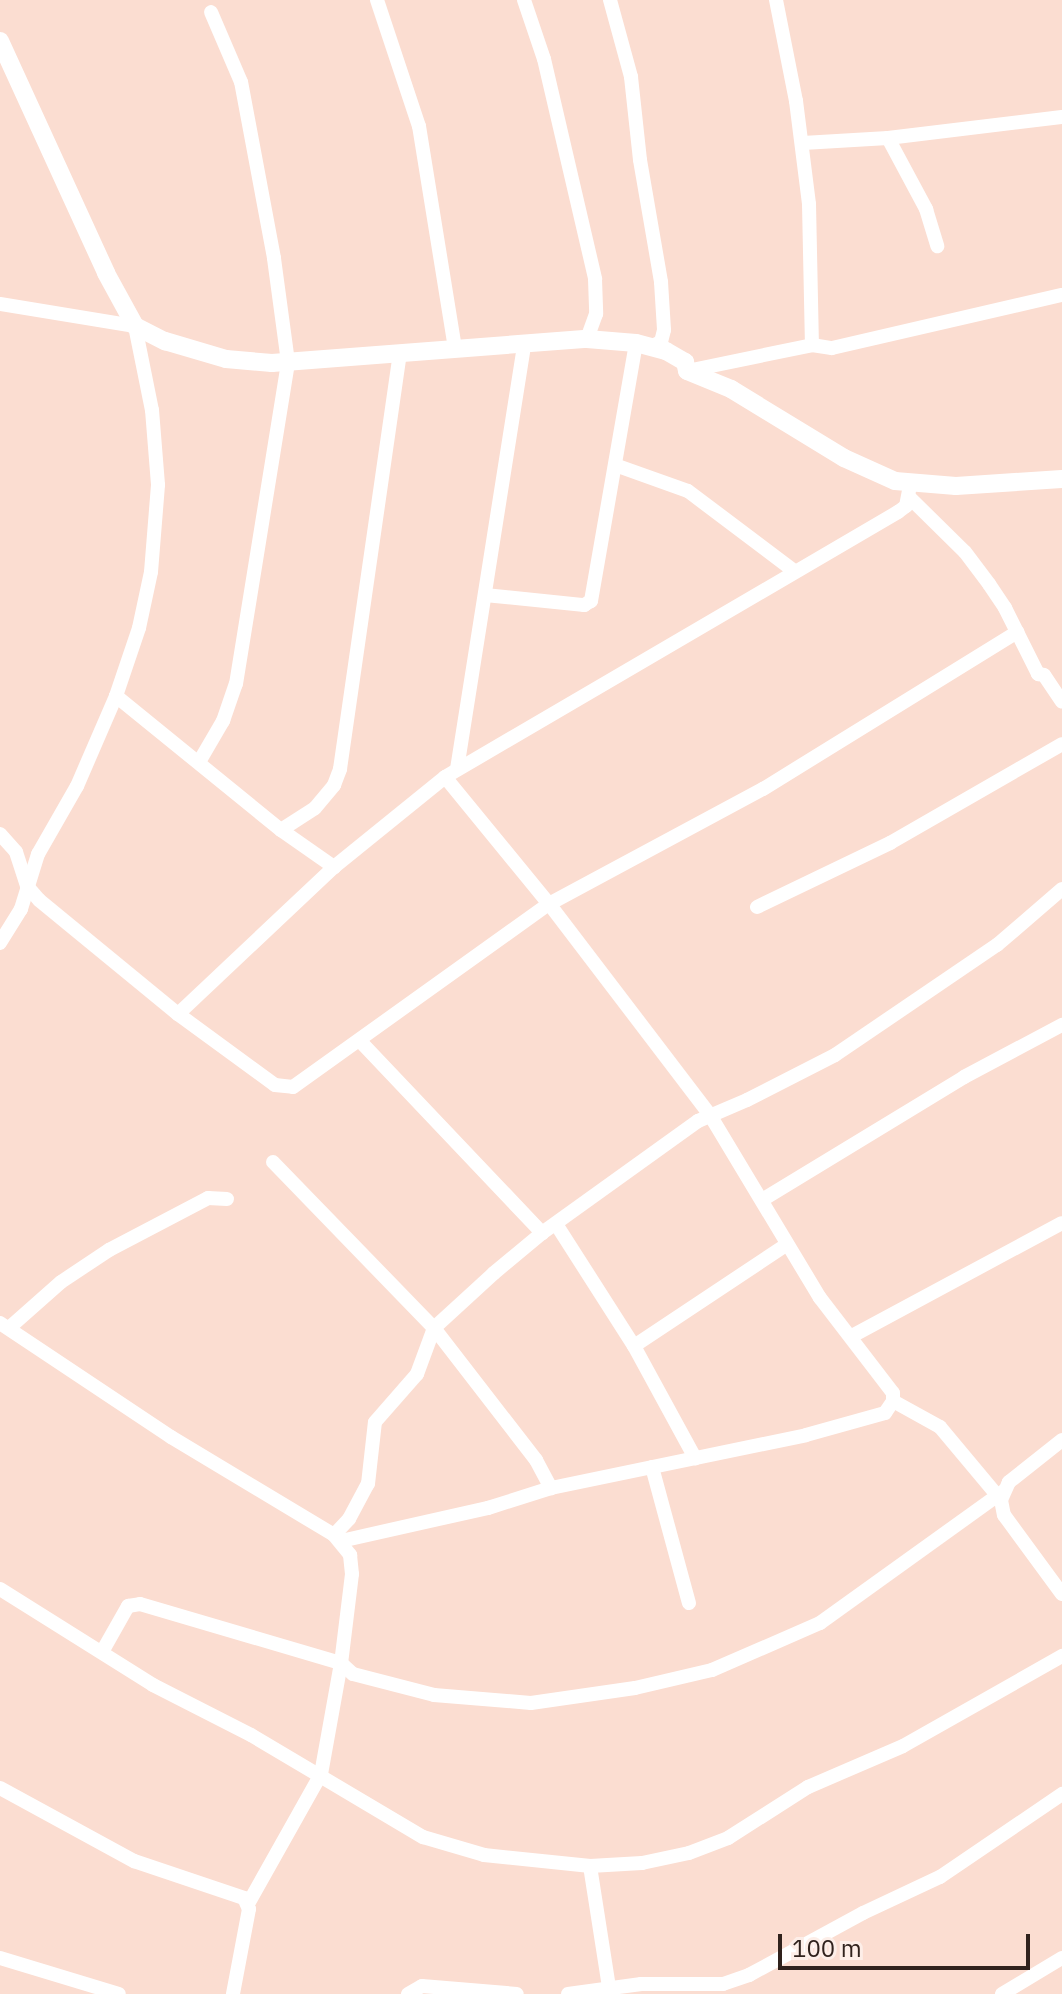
<!DOCTYPE html>
<style>
body{margin:0}
#map{position:relative;width:1062px;height:1994px;overflow:hidden;background:#fbddd1;font-family:"IBM Plex Sans",sans-serif}
div>[style]{position:absolute}
.street>*{height:14px;margin:-7px;padding:0 7px;transform-origin:7px;border-radius:7px;background:#fff}
.secondary>*{height:18px;margin:-9px;padding:0 9px;transform-origin:9px;border-radius:9px;background:#fff}
span{translate:-50% -50%;white-space:nowrap;text-align:center;line-height:1.15;-webkit-text-stroke:8px #fdeee8;paint-order:stroke}
.scale{position:absolute;left:778px;top:1934px;width:252px;height:36px;box-sizing:border-box;border:4px solid #30221d;border-top:0;padding-left:10px;font-size:24px;line-height:28px;white-space:nowrap;color:#30221d;-webkit-text-stroke:6px #fdeee8;paint-order:stroke}
</style>
<div id="map">
<div class="street">
<i style="left:377px;top:0;width:133px;rotate:71.6deg"></i>
<i style="left:419px;top:126px;width:226px;rotate:80.8deg"></i>
<i style="left:524px;top:0;width:62px;rotate:71.3deg"></i>
<i style="left:544px;top:59px;width:226px;rotate:76.9deg"></i>
<i style="left:595px;top:279px;width:35px;rotate:88deg"></i>
<i style="left:596px;top:314px;width:27px;rotate:110deg"></i>
<i style="left:610px;top:0;width:80px;rotate:74.7deg"></i>
<i style="left:631px;top:77px;width:83px;rotate:83.8deg"></i>
<i style="left:640px;top:160px;width:124px;rotate:80.2deg"></i>
<i style="left:661px;top:282px;width:48px;rotate:86.4deg"></i>
<i style="left:664px;top:330px;width:12px;rotate:104deg"></i>
<i style="left:661px;top:342px;width:10px;rotate:156deg"></i>
<i style="left:776px;top:0;width:103px;rotate:78.8deg"></i>
<i style="left:796px;top:101px;width:104px;rotate:82.8deg"></i>
<i style="left:809px;top:204px;width:141px;rotate:88.8deg"></i>
<i style="left:888px;top:138px;width:81px;rotate:61.8deg"></i>
<i style="left:926px;top:209px;width:39px;rotate:73deg"></i>
<i style="left:803px;top:143px;width:85px;rotate:-3.4deg"></i>
<i style="left:888px;top:138px;width:175px;rotate:-6.9deg"></i>
<i style="left:0;top:304px;width:137px;rotate:9.3deg"></i>
<i style="left:135px;top:326px;width:86px;rotate:78.6deg"></i>
<i style="left:152px;top:410px;width:75px;rotate:85.4deg"></i>
<i style="left:158px;top:485px;width:87px;rotate:94.6deg"></i>
<i style="left:151px;top:572px;width:57px;rotate:102.1deg"></i>
<i style="left:139px;top:628px;width:72px;rotate:108.7deg"></i>
<i style="left:116px;top:696px;width:98px;rotate:113.4deg"></i>
<i style="left:77px;top:786px;width:78px;rotate:119.8deg"></i>
<i style="left:38px;top:854px;width:58px;rotate:107.2deg"></i>
<i style="left:21px;top:909px;width:40px;rotate:122deg"></i>
<i style="left:687px;top:371px;width:128px;rotate:-11.7deg"></i>
<i style="left:812px;top:345px;width:20px;rotate:9deg"></i>
<i style="left:832px;top:348px;width:236px;rotate:-13deg"></i>
<i style="left:615px;top:465px;width:77px;rotate:19.6deg"></i>
<i style="left:688px;top:491px;width:131px;rotate:37deg"></i>
<i style="left:909px;top:497px;width:78px;rotate:44.5deg"></i>
<i style="left:965px;top:552px;width:40px;rotate:53deg"></i>
<i style="left:989px;top:584px;width:29px;rotate:56deg"></i>
<i style="left:1005px;top:608px;width:74px;rotate:63.4deg"></i>
<i style="left:1038px;top:674px;width:6px;rotate:9deg"></i>
<i style="left:1044px;top:675px;width:32px;rotate:56deg"></i>
<i style="left:485px;top:595px;width:100px;rotate:5.8deg"></i>
<i style="left:584px;top:605px;width:8px;rotate:-30deg"></i>
<i style="left:591px;top:601px;width:262px;rotate:-80.1deg"></i>
<i style="left:116px;top:696px;width:213px;rotate:39.1deg"></i>
<i style="left:281px;top:830px;width:65px;rotate:34.9deg"></i>
<i style="left:199px;top:762px;width:48px;rotate:-59.7deg"></i>
<i style="left:223px;top:721px;width:39px;rotate:-71deg"></i>
<i style="left:236px;top:684px;width:326px;rotate:-80.8deg"></i>
<i style="left:288px;top:362px;width:105px;rotate:-97.7deg"></i>
<i style="left:274px;top:258px;width:179px;rotate:-100.6deg"></i>
<i style="left:241px;top:82px;width:76px;rotate:-113.2deg"></i>
<i style="left:457px;top:769px;width:430px;rotate:-81deg"></i>
<i style="left:281px;top:830px;width:40px;rotate:-32.9deg"></i>
<i style="left:315px;top:808px;width:30px;rotate:-50deg"></i>
<i style="left:334px;top:785px;width:17px;rotate:-69deg"></i>
<i style="left:340px;top:769px;width:421px;rotate:-81.8deg"></i>
<i style="left:0;top:834px;width:24px;rotate:48deg"></i>
<i style="left:16px;top:852px;width:36px;rotate:72deg"></i>
<i style="left:27px;top:886px;width:18px;rotate:49deg"></i>
<i style="left:39px;top:900px;width:180px;rotate:39.4deg"></i>
<i style="left:178px;top:1014px;width:120px;rotate:36.2deg"></i>
<i style="left:275px;top:1085px;width:18px;rotate:6deg"></i>
<i style="left:293px;top:1087px;width:315px;rotate:-35.6deg"></i>
<i style="left:549px;top:904px;width:243px;rotate:-28.3deg"></i>
<i style="left:763px;top:789px;width:299px;rotate:-31.7deg"></i>
<i style="left:757px;top:907px;width:148px;rotate:-25.7deg"></i>
<i style="left:890px;top:843px;width:198px;rotate:-29.9deg"></i>
<i style="left:178px;top:1014px;width:214px;rotate:-43.3deg"></i>
<i style="left:334px;top:867px;width:143px;rotate:-39deg"></i>
<i style="left:445px;top:777px;width:525px;rotate:-30.33deg"></i>
<i style="left:898px;top:512px;width:10px;rotate:-37deg"></i>
<i style="left:906px;top:506px;width:21px;rotate:-79deg"></i>
<i style="left:360px;top:1041px;width:265px;rotate:46.5deg"></i>
<i style="left:273px;top:1162px;width:231px;rotate:45.9deg"></i>
<i style="left:434px;top:1328px;width:167px;rotate:52.3deg"></i>
<i style="left:536px;top:1460px;width:32px;rotate:62deg"></i>
<i style="left:762px;top:1200px;width:237px;rotate:-31.3deg"></i>
<i style="left:964px;top:1077px;width:111px;rotate:-28deg"></i>
<i style="left:556px;top:1224px;width:145px;rotate:57.4deg"></i>
<i style="left:634px;top:1346px;width:128px;rotate:61.4deg"></i>
<i style="left:0;top:1323px;width:206px;rotate:33.7deg"></i>
<i style="left:171px;top:1437px;width:190px;rotate:31deg"></i>
<i style="left:334px;top:1535px;width:26px;rotate:51deg"></i>
<i style="left:350px;top:1555px;width:19px;rotate:84deg"></i>
<i style="left:352px;top:1574px;width:90px;rotate:97deg"></i>
<i style="left:341px;top:1663px;width:16px;rotate:43deg"></i>
<i style="left:353px;top:1674px;width:84px;rotate:14.5deg"></i>
<i style="left:434px;top:1695px;width:97px;rotate:4.7deg"></i>
<i style="left:531px;top:1703px;width:105px;rotate:-8.2deg"></i>
<i style="left:635px;top:1688px;width:79px;rotate:-13.2deg"></i>
<i style="left:712px;top:1670px;width:118px;rotate:-23.5deg"></i>
<i style="left:820px;top:1623px;width:226px;rotate:-35.7deg"></i>
<i style="left:9px;top:1328px;width:69px;rotate:-41.5deg"></i>
<i style="left:61px;top:1282px;width:58px;rotate:-33.7deg"></i>
<i style="left:109px;top:1250px;width:112px;rotate:-27.7deg"></i>
<i style="left:208px;top:1198px;width:19px;rotate:3deg"></i>
<i style="left:852px;top:1336px;width:238px;rotate:-28.3deg"></i>
<i style="left:634px;top:1346px;width:182px;rotate:-33.6deg"></i>
<i style="left:893px;top:1401px;width:54px;rotate:29deg"></i>
<i style="left:940px;top:1427px;width:95px;rotate:50.1deg"></i>
<i style="left:1062px;top:1440px;width:68px;rotate:141.6deg"></i>
<i style="left:1009px;top:1482px;width:20px;rotate:114deg"></i>
<i style="left:1001px;top:1500px;width:15px;rotate:79deg"></i>
<i style="left:1004px;top:1515px;width:98px;rotate:53.7deg"></i>
<i style="left:652px;top:1467px;width:141px;rotate:74.8deg"></i>
<i style="left:334px;top:1535px;width:22px;rotate:-47deg"></i>
<i style="left:349px;top:1519px;width:40px;rotate:-62deg"></i>
<i style="left:368px;top:1484px;width:62px;rotate:-83.6deg"></i>
<i style="left:375px;top:1422px;width:64px;rotate:-48.8deg"></i>
<i style="left:417px;top:1374px;width:49px;rotate:-69.7deg"></i>
<i style="left:434px;top:1328px;width:81px;rotate:-42.5deg"></i>
<i style="left:494px;top:1273px;width:62px;rotate:-39.8deg"></i>
<i style="left:542px;top:1233px;width:192px;rotate:-35.7deg"></i>
<i style="left:698px;top:1121px;width:53px;rotate:-23.2deg"></i>
<i style="left:747px;top:1100px;width:99px;rotate:-27.1deg"></i>
<i style="left:835px;top:1055px;width:196px;rotate:-34.2deg"></i>
<i style="left:997px;top:945px;width:86px;rotate:-40.7deg"></i>
<i style="left:341px;top:1541px;width:151px;rotate:-12.7deg"></i>
<i style="left:488px;top:1508px;width:66px;rotate:-17.6deg"></i>
<i style="left:551px;top:1488px;width:260px;rotate:-11.7deg"></i>
<i style="left:806px;top:1435px;width:82px;rotate:-15.6deg"></i>
<i style="left:885px;top:1413px;width:14px;rotate:-56deg"></i>
<i style="left:893px;top:1401px;width:8px;rotate:-90deg"></i>
<i style="left:893px;top:1393px;width:120px;rotate:-127.5deg"></i>
<i style="left:820px;top:1298px;width:214px;rotate:-121deg"></i>
<i style="left:710px;top:1115px;width:265px;rotate:-127.3deg"></i>
<i style="left:549px;top:904px;width:164px;rotate:-129.3deg"></i>
<i style="left:0;top:1589px;width:181px;rotate:32.1deg"></i>
<i style="left:153px;top:1685px;width:110px;rotate:27deg"></i>
<i style="left:251px;top:1735px;width:200px;rotate:30.7deg"></i>
<i style="left:423px;top:1837px;width:64px;rotate:16.4deg"></i>
<i style="left:484px;top:1855px;width:107px;rotate:5.9deg"></i>
<i style="left:590px;top:1866px;width:52px;rotate:-3.3deg"></i>
<i style="left:642px;top:1863px;width:48px;rotate:-12deg"></i>
<i style="left:689px;top:1853px;width:42px;rotate:-21deg"></i>
<i style="left:728px;top:1838px;width:95px;rotate:-32.5deg"></i>
<i style="left:808px;top:1787px;width:103px;rotate:-23.3deg"></i>
<i style="left:903px;top:1746px;width:183px;rotate:-29.5deg"></i>
<i style="left:102px;top:1652px;width:53px;rotate:-60.5deg"></i>
<i style="left:128px;top:1606px;width:12px;rotate:-9deg"></i>
<i style="left:140px;top:1604px;width:209px;rotate:16.4deg"></i>
<i style="left:341px;top:1663px;width:113px;rotate:100.2deg"></i>
<i style="left:321px;top:1774px;width:149px;rotate:119.3deg"></i>
<i style="left:0;top:1788px;width:153px;rotate:28.6deg"></i>
<i style="left:134px;top:1861px;width:116px;rotate:18.6deg"></i>
<i style="left:244px;top:1898px;width:12px;rotate:66deg"></i>
<i style="left:249px;top:1909px;width:86px;rotate:100.7deg"></i>
<i style="left:590px;top:1866px;width:123px;rotate:81.1deg"></i>
<i style="left:0;top:1958px;width:124px;rotate:16.8deg"></i>
<i style="left:408px;top:1994px;width:16px;rotate:-30deg"></i>
<i style="left:422px;top:1986px;width:95px;rotate:4.8deg"></i>
<i style="left:568px;top:1994px;width:74px;rotate:-7.8deg"></i>
<i style="left:641px;top:1984px;width:82px"></i>
<i style="left:723px;top:1984px;width:28px;rotate:-19deg"></i>
<i style="left:749px;top:1975px;width:130px;rotate:-28.5deg"></i>
<i style="left:863px;top:1913px;width:85px;rotate:-25.1deg"></i>
<i style="left:940px;top:1877px;width:148px;rotate:-34.2deg"></i>
<i style="left:1002px;top:1994px;width:70px;rotate:-31deg"></i>
</div>
<div class="secondary">
<i style="left:0;top:41px;width:255px;rotate:65.4deg"></i>
<i style="left:106px;top:273px;width:60px;rotate:61.3deg"></i>
<i style="left:135px;top:326px;width:34px;rotate:27deg"></i>
<i style="left:165px;top:341px;width:64px;rotate:16.4deg"></i>
<i style="left:226px;top:359px;width:46px;rotate:5deg"></i>
<i style="left:272px;top:363px;width:316px;rotate:-4.4deg"></i>
<i style="left:587px;top:339px;width:49px;rotate:4.7deg"></i>
<i style="left:636px;top:343px;width:31px;rotate:15deg"></i>
<i style="left:666px;top:351px;width:22px;rotate:30deg"></i>
<i style="left:685px;top:362px;width:9px;rotate:77deg"></i>
<i style="left:687px;top:371px;width:48px;rotate:22.2deg"></i>
<i style="left:731px;top:389px;width:132px;rotate:31.4deg"></i>
<i style="left:844px;top:458px;width:56px;rotate:24.3deg"></i>
<i style="left:895px;top:481px;width:61px;rotate:4.7deg"></i>
<i style="left:956px;top:486px;width:106px;rotate:-3.8deg"></i>
</div>
<div class="scale">100 m</div>
</div>
